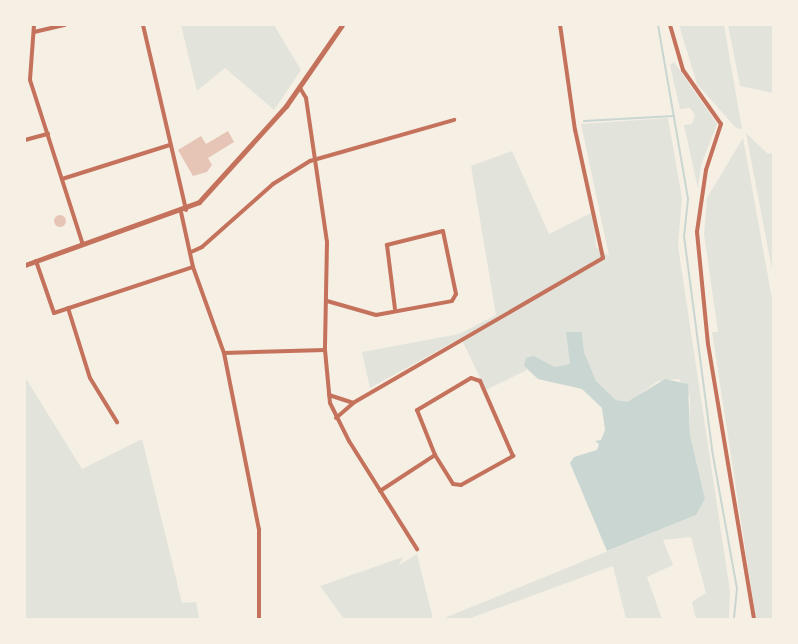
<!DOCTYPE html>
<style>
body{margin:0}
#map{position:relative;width:798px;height:644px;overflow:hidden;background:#f6efe4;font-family:"IBM Plex Sans",sans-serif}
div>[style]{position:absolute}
.green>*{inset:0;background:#e2e4dc}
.water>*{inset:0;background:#c9d6d2}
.stream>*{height:2px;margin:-1px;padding:0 1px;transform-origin:1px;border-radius:1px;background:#c9d6d2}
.building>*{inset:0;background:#e6c5b7}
.round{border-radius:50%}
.minor>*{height:4px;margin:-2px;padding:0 2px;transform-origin:2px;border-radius:2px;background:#c5725c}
.tertiary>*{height:5px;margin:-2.5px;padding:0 2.5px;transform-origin:2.5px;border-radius:2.5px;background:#c5725c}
span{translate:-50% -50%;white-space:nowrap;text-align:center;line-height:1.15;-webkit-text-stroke:4px #f6efe4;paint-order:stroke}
.frame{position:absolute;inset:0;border:26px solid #f6efe4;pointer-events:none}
</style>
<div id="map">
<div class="green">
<i style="clip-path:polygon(181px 25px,274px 25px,301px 70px,274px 110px,225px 68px,197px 91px)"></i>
<i style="clip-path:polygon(679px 25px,724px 25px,742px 129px,736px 128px,697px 84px)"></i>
<i style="clip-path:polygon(728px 25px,773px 25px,773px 93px,740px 86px)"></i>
<i style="clip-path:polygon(674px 62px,717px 124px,701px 165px,698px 189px,684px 125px,692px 124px,695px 115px,690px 108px,680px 109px,670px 65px)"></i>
<i style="clip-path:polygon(668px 118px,682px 198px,678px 246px,730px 591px,729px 619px,696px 619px,692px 602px,706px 593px,691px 537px,663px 540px,673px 565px,647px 577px,662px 619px,626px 619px,613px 566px,468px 619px,442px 619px,696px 515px,705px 499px,690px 435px,690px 397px,679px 379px,658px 381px,627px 403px,616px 400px,596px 381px,584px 352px,582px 332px,566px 332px,571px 364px,555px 367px,534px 356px,524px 366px,527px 370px,486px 390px,461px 338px,370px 388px,362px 352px,459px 334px,496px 315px,471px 166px,512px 151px,549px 234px,593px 212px,596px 247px,609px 256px,581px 124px)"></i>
<i style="clip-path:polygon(746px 133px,768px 154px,773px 153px,773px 275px)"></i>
<i style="clip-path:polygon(743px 138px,773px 304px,773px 619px,756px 619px,712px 332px,718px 332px,704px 234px,707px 198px)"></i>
<i style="clip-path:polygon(25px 377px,82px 469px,142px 439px,182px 603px,196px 602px,199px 618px,25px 619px)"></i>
<i style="clip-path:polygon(417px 554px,433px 619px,344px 619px,320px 586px,403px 557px,399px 565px)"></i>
</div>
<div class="water">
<i style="clip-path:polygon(566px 332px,582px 332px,584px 352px,596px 381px,616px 400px,627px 402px,665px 379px,688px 384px,690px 435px,705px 499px,696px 515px,607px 551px,570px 463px,574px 457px,597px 450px,599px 444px,595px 441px,601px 440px,605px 430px,602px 408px,582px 389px,538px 379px,524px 366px,526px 358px,534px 356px,555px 367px,570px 364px)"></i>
</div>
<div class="stream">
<i style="left:658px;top:25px;width:177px;rotate:80.2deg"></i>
<i style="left:688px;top:199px;width:37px;rotate:96deg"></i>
<i style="left:684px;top:236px;width:216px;rotate:82.5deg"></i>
<i style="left:712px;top:450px;width:141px;rotate:79.8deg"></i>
<i style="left:737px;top:589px;width:30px;rotate:96deg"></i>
<i style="left:584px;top:121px;width:90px;rotate:-3.2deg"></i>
</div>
<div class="building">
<i style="clip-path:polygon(228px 131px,234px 142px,208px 158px,212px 165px,207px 172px,193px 176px,178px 150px,201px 136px,206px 144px)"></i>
<i class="round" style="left:54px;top:215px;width:12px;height:12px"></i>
</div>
<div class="minor">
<i style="left:34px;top:25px;width:55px;rotate:94.2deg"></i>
<i style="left:30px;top:80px;width:173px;rotate:72.2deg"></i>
<i style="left:143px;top:25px;width:190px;rotate:76.9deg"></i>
<i style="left:670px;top:25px;width:47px;rotate:73.9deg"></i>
<i style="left:683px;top:70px;width:66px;rotate:54.9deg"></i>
<i style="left:721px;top:124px;width:48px;rotate:108.1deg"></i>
<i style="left:706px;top:170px;width:63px;rotate:98.3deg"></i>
<i style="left:697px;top:232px;width:113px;rotate:84.4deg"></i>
<i style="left:708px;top:344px;width:279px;rotate:80.5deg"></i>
<i style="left:34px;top:32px;width:32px;rotate:-13deg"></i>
<i style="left:300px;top:88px;width:12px;rotate:59deg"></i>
<i style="left:306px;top:98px;width:146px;rotate:81.7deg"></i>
<i style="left:327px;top:242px;width:108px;rotate:91.1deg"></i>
<i style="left:325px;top:350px;width:53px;rotate:84.6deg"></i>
<i style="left:330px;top:403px;width:42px;rotate:63.4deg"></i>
<i style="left:349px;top:441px;width:128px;rotate:57.8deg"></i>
<i style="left:25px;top:140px;width:24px;rotate:-15deg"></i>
<i style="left:62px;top:179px;width:113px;rotate:-17.5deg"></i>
<i style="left:181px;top:212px;width:56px;rotate:77.7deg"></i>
<i style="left:193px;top:267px;width:91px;rotate:70.2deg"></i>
<i style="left:224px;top:353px;width:179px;rotate:78.8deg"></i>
<i style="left:259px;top:529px;width:90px;rotate:90deg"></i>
<i style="left:191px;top:252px;width:12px;rotate:-24deg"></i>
<i style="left:202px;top:247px;width:95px;rotate:-41.6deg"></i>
<i style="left:273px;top:184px;width:44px;rotate:-31.9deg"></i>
<i style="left:310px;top:161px;width:150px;rotate:-15.9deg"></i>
<i style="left:36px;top:261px;width:55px;rotate:70.9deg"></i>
<i style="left:54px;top:313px;width:146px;rotate:-18.3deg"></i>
<i style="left:327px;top:301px;width:51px;rotate:15.9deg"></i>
<i style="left:376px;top:315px;width:77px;rotate:-10.4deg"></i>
<i style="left:452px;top:301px;width:8px;rotate:-60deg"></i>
<i style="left:456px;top:294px;width:64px;rotate:-101.7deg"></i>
<i style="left:443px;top:231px;width:58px;rotate:166deg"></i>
<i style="left:387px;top:245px;width:64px;rotate:82.9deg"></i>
<i style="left:68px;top:308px;width:73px;rotate:72.6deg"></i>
<i style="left:90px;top:378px;width:52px;rotate:58.5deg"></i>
<i style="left:224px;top:353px;width:101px;rotate:-1.7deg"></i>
<i style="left:329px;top:395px;width:25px;rotate:18deg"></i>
<i style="left:336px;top:418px;width:23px;rotate:-41deg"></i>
<i style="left:353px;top:403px;width:289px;rotate:-30.1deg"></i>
<i style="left:603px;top:258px;width:131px;rotate:-102.3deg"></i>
<i style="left:575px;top:130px;width:106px;rotate:-98.1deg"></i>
<i style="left:380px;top:491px;width:66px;rotate:-33.2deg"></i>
<i style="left:435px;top:455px;width:34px;rotate:58deg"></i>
<i style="left:453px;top:484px;width:8px;rotate:7deg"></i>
<i style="left:461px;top:485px;width:60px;rotate:-29.1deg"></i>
<i style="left:513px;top:456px;width:82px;rotate:-113.7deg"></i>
<i style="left:480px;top:381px;width:9px;rotate:-162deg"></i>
<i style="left:471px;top:378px;width:63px;rotate:149.3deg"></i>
<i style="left:417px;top:410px;width:48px;rotate:68.2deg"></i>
</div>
<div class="tertiary">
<i style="left:25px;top:265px;width:185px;rotate:-19.9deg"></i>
<i style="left:199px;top:202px;width:130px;rotate:-47.8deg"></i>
<i style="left:286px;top:106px;width:98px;rotate:-55.3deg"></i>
</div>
<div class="frame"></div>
</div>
